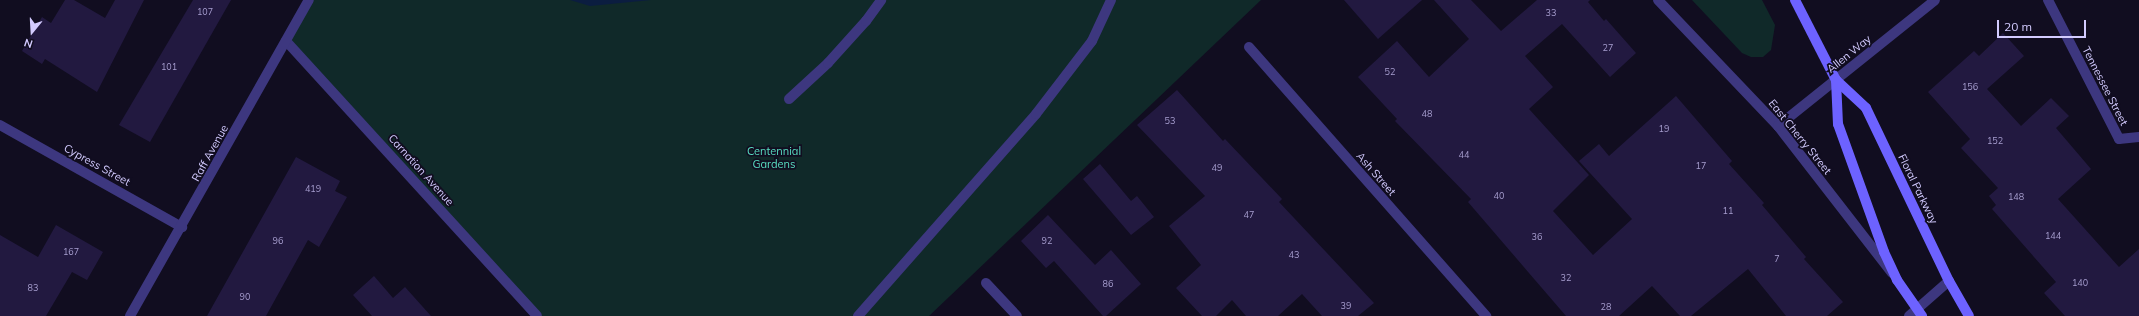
<!DOCTYPE html>
<style>
body{margin:0}
#map{position:relative;width:2139px;height:316px;overflow:hidden;background:#110d20;font-family:Mulish,sans-serif}
div>[style]{position:absolute}
.green>*{inset:0;background:#102929}
.water>*{inset:0;background:#0b1d40}
.building>*{inset:0;background:#221940}
.lane>*{height:10px;margin:-5px;padding:0 5px;transform-origin:5px;border-radius:5px;background:#3d377f}
.street>*{height:10px;margin:-5px;padding:0 5px;transform-origin:5px;border-radius:5px;background:#3d377f}
.secondary>*{height:10px;margin:-5px;padding:0 5px;transform-origin:5px;border-radius:5px;background:#6d62ff}
span{translate:-50% -50%;white-space:nowrap;text-align:center;line-height:1.15;-webkit-text-stroke:3.5px #110d20;paint-order:stroke}
.number-label{font-size:9px;color:#a79ecf}
.number-label span{-webkit-text-stroke-width:0}
.street-label{font-size:11px;color:#d3cbff}
.park-label{font-size:11px;color:#58dec2}
.north{position:absolute;left:12px;top:12px;width:40px;height:40px;-webkit-text-stroke:3px #110d20;paint-order:stroke;rotate:198deg;font-size:11px;font-weight:700;line-height:16px;text-align:center;color:#d3cbff}
.north::after{content:'';display:block;margin:auto;width:14px;height:18px;background:#d3cbff;clip-path:polygon(50% 0,100% 100%,50% 72%,0 100%)}
.scale{position:absolute;left:1997px;top:20px;width:89px;height:18px;box-sizing:border-box;border:2px solid #d3cbff;border-top:0;padding-left:5px;font-size:12px;line-height:14px;white-space:nowrap;color:#d3cbff;-webkit-text-stroke:3px #110d20;paint-order:stroke}
</style>
<div id="map">
<div class="green">
<i style="clip-path:polygon(310px 0,1261px 0,929px 316px,536px 316px,286px 41px)"></i>
<i style="clip-path:polygon(1692px 0,1762px 0,1775px 25px,1771px 50px,1763px 57px,1751px 57px,1742px 53px)"></i>
</div>
<div class="water">
<i style="clip-path:polygon(570px 0,651px 0,590px 6px)"></i>
</div>
<div class="building">
<i style="clip-path:polygon(65px 0,74px 0,105px 18px,115px 0,144px 0,97px 92px,45px 59px,42px 64px,22px 51px,42px 17px,51px 23px)"></i>
<i style="clip-path:polygon(193px 0,231px 0,150px 142px,119px 125px)"></i>
<i style="clip-path:polygon(1344px 0,1422px 0,1378px 39px)"></i>
<i style="clip-path:polygon(1434px 0,1471px 0,1501px 31px,1537px 0,1590px 0,1588px 2px,1604px 21px,1606px 19px,1636px 53px,1610px 77px,1562px 24px,1525px 56px,1553px 87px,1529px 109px,1589px 175px,1553px 211px,1593px 255px,1632px 219px,1579px 161px,1599px 144px,1609px 156px,1676px 96px,1732px 161px,1729px 164px,1764px 203px,1762px 205px,1806px 257px,1804px 259px,1843px 302px,1827px 316px,1786px 316px,1748px 269px,1691px 316px,1680px 316px,1652px 286px,1619px 316px,1566px 316px,1468px 202px,1471px 199px,1395px 121px,1397px 119px,1358px 77px,1397px 41px,1429px 77px,1469px 39px)"></i>
<i style="clip-path:polygon(2003px 33px,2024px 56px,1987px 89px,2021px 126px,2051px 98px,2069px 116px,2056px 128px,2091px 169px,2058px 199px,2119px 267px,2139px 249px,2139px 316px,2065px 316px,2044px 293px,2056px 282px,1992px 209px,1996px 205px,1989px 196px,1998px 188px,1961px 148px,1970px 139px,1928px 92px,1974px 51px,1979px 56px)"></i>
<i style="clip-path:polygon(1177px 90px,1223px 141px,1225px 139px,1282px 199px,1279px 202px,1374px 303px,1358px 316px,1322px 316px,1302px 294px,1278px 316px,1246px 316px,1232px 300px,1216px 316px,1202px 316px,1176px 288px,1201px 265px,1169px 226px,1205px 196px,1137px 125px)"></i>
<i style="clip-path:polygon(296px 157px,340px 181px,335px 191px,347px 197px,319px 247px,308px 240px,266px 316px,207px 316px)"></i>
<i style="clip-path:polygon(1100px 164px,1131px 201px,1137px 196px,1154px 217px,1131px 235px,1083px 179px)"></i>
<i style="clip-path:polygon(1048px 215px,1095px 265px,1111px 250px,1141px 284px,1106px 316px,1103px 316px,1054px 261px,1046px 268px,1021px 241px)"></i>
<i style="clip-path:polygon(56px 225px,103px 252px,87px 280px,72px 272px,46px 316px,0 316px,0 235px,38px 257px)"></i>
<i style="clip-path:polygon(374px 276px,393px 298px,405px 287px,431px 316px,372px 316px,353px 295px)"></i>
</div>
<div class="lane">
<i style="left:789px;top:99px;width:53px;rotate:-42.7deg"></i>
<i style="left:828px;top:63px;width:57px;rotate:-47.9deg"></i>
<i style="left:866px;top:21px;width:26px;rotate:-54deg"></i>
<i style="left:858px;top:316px;width:269px;rotate:-48.6deg"></i>
<i style="left:1036px;top:114px;width:92px;rotate:-52.5deg"></i>
<i style="left:1092px;top:41px;width:45px;rotate:-65.1deg"></i>
</div>
<div class="street">
<i style="left:1658px;top:0;width:174px;rotate:46.4deg"></i>
<i style="left:1778px;top:126px;width:186px;rotate:52.2deg"></i>
<i style="left:2048px;top:0;width:156px;rotate:62.9deg"></i>
<i style="left:2119px;top:139px;width:20px;rotate:-6deg"></i>
<i style="left:286px;top:41px;width:372px;rotate:47.6deg"></i>
<i style="left:1249px;top:47px;width:359px;rotate:48.6deg"></i>
<i style="left:0;top:125px;width:209px;rotate:29.3deg"></i>
<i style="left:1778px;top:126px;width:201px;rotate:-38.7deg"></i>
<i style="left:986px;top:283px;width:45px;rotate:46.8deg"></i>
<i style="left:130px;top:316px;width:363px;rotate:-60.5deg"></i>
<i style="left:1909px;top:316px;width:53px;rotate:-41.2deg"></i>
</div>
<div class="secondary">
<i style="left:1795px;top:0;width:90px;rotate:62.9deg"></i>
<i style="left:1836px;top:80px;width:41px;rotate:43deg"></i>
<i style="left:1866px;top:108px;width:192px;rotate:64.4deg"></i>
<i style="left:1949px;top:281px;width:40px;rotate:60.3deg"></i>
<i style="left:1836px;top:80px;width:44px;rotate:87.4deg"></i>
<i style="left:1838px;top:124px;width:136px;rotate:70.2deg"></i>
<i style="left:1884px;top:252px;width:31px;rotate:65deg"></i>
<i style="left:1897px;top:280px;width:44px;rotate:55.2deg"></i>
</div>
<div class="number-label">
<span style="left:205px;top:12px">107</span>
<span style="left:1551px;top:13px">33</span>
<span style="left:1608px;top:48px">27</span>
<span style="left:169px;top:67px">101</span>
<span style="left:1390px;top:72px">52</span>
<span style="left:1970px;top:87px">156</span>
<span style="left:1427px;top:114px">48</span>
<span style="left:1170px;top:121px">53</span>
<span style="left:1664px;top:129px">19</span>
<span style="left:1995px;top:141px">152</span>
<span style="left:1464px;top:155px">44</span>
<span style="left:1701px;top:166px">17</span>
<span style="left:1217px;top:168px">49</span>
<span style="left:313px;top:189px">419</span>
<span style="left:1499px;top:196px">40</span>
<span style="left:2016px;top:197px">148</span>
<span style="left:1728px;top:211px">11</span>
<span style="left:1249px;top:215px">47</span>
<span style="left:2053px;top:236px">144</span>
<span style="left:1537px;top:237px">36</span>
<span style="left:278px;top:241px">96</span>
<span style="left:1047px;top:241px">92</span>
<span style="left:71px;top:252px">167</span>
<span style="left:1294px;top:255px">43</span>
<span style="left:1777px;top:259px">7</span>
<span style="left:1566px;top:278px">32</span>
<span style="left:2080px;top:283px">140</span>
<span style="left:1108px;top:284px">86</span>
<span style="left:33px;top:288px">83</span>
<span style="left:245px;top:297px">90</span>
<span style="left:1346px;top:306px">39</span>
<span style="left:1606px;top:307px">28</span>
</div>
<div class="street-label">
<span style="left:1849px;top:54px;rotate:-39deg">Allen Way</span>
<span style="left:2105px;top:86px;rotate:63deg">Tennessee Street</span>
<span style="left:1800px;top:137px;rotate:51deg">East Cherry Street</span>
<span style="left:210px;top:153px;rotate:-61deg">Raff Avenue</span>
<span style="left:97px;top:165px;rotate:29deg">Cypress Street</span>
<span style="left:421px;top:170px;rotate:48deg">Carnation Avenue</span>
<span style="left:1376px;top:174px;rotate:49deg">Ash Street</span>
<span style="left:1918px;top:189px;rotate:64deg">Floral Parkway</span>
</div>
<div class="park-label">
<span style="left:774px;top:158px">Centennial<br>Gardens</span>
</div>
<div class="north">N</div>
<div class="scale">20 m</div>
</div>
